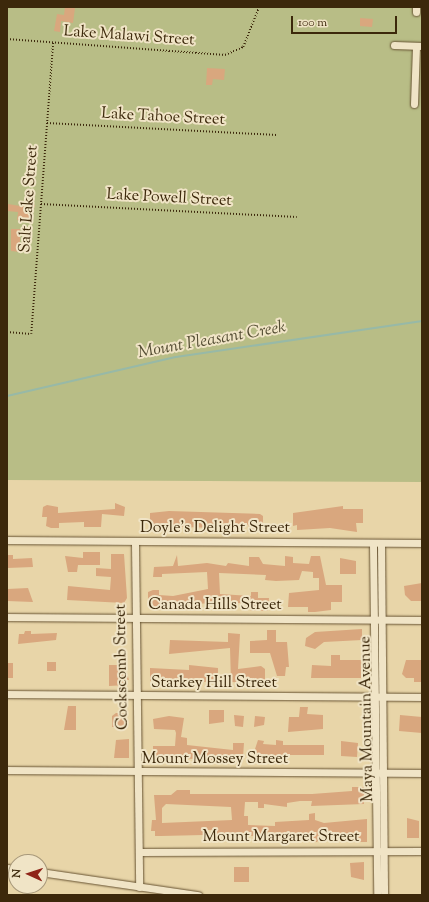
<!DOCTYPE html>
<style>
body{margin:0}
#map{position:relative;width:429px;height:902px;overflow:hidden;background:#e8d5a8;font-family:"Sorts Mill Goudy",serif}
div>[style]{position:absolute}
.green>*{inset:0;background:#b8bd86}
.stream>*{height:2px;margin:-1px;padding:0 1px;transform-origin:1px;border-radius:1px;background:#97b9a7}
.building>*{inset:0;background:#d9a77e}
.path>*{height:1.5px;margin-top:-0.75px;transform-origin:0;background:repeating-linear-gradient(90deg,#3c280b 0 1px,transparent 0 3px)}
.roads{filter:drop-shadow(0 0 1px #675332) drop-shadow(0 0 1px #675332)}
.minor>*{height:7px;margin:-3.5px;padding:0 3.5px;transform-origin:3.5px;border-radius:3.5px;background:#f0e4c6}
span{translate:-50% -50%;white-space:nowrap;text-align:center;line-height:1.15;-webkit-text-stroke:4px #f0e4c6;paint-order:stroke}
.street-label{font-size:16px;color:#3c280b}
.water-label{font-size:17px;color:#534c32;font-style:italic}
.frame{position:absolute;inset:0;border:8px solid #3c280b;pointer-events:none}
.north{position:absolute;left:8px;top:854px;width:40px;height:40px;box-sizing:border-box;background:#f0e4c6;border:1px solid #a8997b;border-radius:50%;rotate:273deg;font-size:11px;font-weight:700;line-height:16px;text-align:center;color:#3c280b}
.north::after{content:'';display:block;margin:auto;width:14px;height:18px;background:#8f2418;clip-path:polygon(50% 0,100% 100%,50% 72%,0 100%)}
.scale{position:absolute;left:291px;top:16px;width:106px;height:18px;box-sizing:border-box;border:2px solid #3c280b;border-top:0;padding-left:5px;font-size:12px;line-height:14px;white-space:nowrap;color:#3c280b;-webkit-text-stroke:3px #f0e4c6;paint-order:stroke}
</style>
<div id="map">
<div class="green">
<i style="clip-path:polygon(7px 7px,422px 7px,422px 482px,7px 480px)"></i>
</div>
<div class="stream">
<i style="left:7px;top:396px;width:173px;rotate:-13deg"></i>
<i style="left:176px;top:357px;width:249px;rotate:-8.3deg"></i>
</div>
<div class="building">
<i style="clip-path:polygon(65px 7px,75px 8px,73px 23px,61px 21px,60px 32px,54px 31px,57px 14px,64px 15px)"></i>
<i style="clip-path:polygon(360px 18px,373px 19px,372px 27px,360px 26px)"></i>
<i style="clip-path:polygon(207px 68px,225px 69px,224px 80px,213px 79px,212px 85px,206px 85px)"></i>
<i style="clip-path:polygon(20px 203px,35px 205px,30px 222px,17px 220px,18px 212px,7px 211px,8px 204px,20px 206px)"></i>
<i style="clip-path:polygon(11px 229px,20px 229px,20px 252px,11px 251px)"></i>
<i style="clip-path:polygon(115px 503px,125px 507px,124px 516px,102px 514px,101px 527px,84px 527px,84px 522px,59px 523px,59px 528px,51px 528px,46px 526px,47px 517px,42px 517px,43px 507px,47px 505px,58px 507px,58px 513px,115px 509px)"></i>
<i style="clip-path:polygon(343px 506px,343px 509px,363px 509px,363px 523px,356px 523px,357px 532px,330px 528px,297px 530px,297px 525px,293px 526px,293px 513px)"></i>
<i style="clip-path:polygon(169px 511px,260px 514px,263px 516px,263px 527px,251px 529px,247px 524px,217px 523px,217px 528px,150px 526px,150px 513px)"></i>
<i style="clip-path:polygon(83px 552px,100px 552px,100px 565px,78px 565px,77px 572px,68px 572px,65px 556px,83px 558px)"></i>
<i style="clip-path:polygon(111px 554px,124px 554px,127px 598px,124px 603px,67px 600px,68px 586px,110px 590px,111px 577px,96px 576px,96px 568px,111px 569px)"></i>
<i style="clip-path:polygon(7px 555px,13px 555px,13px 559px,32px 558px,33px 567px,7px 568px)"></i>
<i style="clip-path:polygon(177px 555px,178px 566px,207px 563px,226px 566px,228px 563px,249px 566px,249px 557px,259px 557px,263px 564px,285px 566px,285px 556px,293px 557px,293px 563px,309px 564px,311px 556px,320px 556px,326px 585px,342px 585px,342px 602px,331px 602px,331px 610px,315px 612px,308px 612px,308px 607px,288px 607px,289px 593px,319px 590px,319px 578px,313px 578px,313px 572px,302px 571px,299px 580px,276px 581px,265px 580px,266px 575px,219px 573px,220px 594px,251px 596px,251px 592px,258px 592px,258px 598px,269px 598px,268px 611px,251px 611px,247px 603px,163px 604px,152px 608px,153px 604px,148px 603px,148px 592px,153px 590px,159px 590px,159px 595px,173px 596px,208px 589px,207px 572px,162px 574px,162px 577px,153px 577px,154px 567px,173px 566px)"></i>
<i style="clip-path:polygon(340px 558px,356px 561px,356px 574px,340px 574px)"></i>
<i style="clip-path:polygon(422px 583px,422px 601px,411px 601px,405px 595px,404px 586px)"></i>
<i style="clip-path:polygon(28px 588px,33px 602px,7px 601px,7px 589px)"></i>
<i style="clip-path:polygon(362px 629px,362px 640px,324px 642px,315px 649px,305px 646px,306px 638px,315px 632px)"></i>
<i style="clip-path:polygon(267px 630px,276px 630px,276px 642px,287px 642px,289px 667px,286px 667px,285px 676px,277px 676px,270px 653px,250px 653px,250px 641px,267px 640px)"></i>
<i style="clip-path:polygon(25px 631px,31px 631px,31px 634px,57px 633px,56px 640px,18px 644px,19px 634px,24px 634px)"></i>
<i style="clip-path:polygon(228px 633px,240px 634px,238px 669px,261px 666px,265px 669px,265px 683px,231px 682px,230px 648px,169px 654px,170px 640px,228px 642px)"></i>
<i style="clip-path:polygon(331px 655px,340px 655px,340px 660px,361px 660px,361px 678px,311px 678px,312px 665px,331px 666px)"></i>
<i style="clip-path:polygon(406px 660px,422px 660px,422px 682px,414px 682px,414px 678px,406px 678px,402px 674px)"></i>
<i style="clip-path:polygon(47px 662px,56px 662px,56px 671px,47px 671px)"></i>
<i style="clip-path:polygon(7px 663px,13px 663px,13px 678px,7px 678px)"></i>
<i style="clip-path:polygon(109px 665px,125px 665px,129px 680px,125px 680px,126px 685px,109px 686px)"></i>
<i style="clip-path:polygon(189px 665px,218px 668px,218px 679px,216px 682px,150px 681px,150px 668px,189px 670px)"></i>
<i style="clip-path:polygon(68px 706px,76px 706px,76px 730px,64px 730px)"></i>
<i style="clip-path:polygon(300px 707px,308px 707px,307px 714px,323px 715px,323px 729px,288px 732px,289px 717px,299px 717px)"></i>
<i style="clip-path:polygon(209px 710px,224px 710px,224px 722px,209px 724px)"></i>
<i style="clip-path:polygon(116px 713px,125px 713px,125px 727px,112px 727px,112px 716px)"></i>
<i style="clip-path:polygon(234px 715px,244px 716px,243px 727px,235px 726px)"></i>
<i style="clip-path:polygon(400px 715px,422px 717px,422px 733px,399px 731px)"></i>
<i style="clip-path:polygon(169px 716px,184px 718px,181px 737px,187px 738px,187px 745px,233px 750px,233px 743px,244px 743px,243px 757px,225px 757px,225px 761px,163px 757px,156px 759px,153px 756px,153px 746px,175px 746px,176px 733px,175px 730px,154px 729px,153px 719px)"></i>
<i style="clip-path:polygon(255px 716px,265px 717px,264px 725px,254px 727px)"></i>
<i style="clip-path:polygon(129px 739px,129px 758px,114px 758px,116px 740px)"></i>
<i style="clip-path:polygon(258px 740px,264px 741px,263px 744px,276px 745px,276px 740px,283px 741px,283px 745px,324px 745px,324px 755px,287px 755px,285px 760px,257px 760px,257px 755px,253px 755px)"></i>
<i style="clip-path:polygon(341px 741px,358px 743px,357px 757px,341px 756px)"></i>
<i style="clip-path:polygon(evenodd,352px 787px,364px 787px,364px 804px,311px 806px,312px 801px,300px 801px,287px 803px,287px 807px,264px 804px,264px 808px,258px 808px,258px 802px,245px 802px,244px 816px,248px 816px,248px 825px,275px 826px,275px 822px,309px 820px,309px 814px,315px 813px,315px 820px,324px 823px,367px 819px,367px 842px,350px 842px,348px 835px,324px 832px,317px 842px,312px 842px,312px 836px,296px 834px,268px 832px,267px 841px,255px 840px,255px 836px,215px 835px,215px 830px,203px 830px,203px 835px,161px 836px,155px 836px,155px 831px,151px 831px,152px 820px,156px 820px,154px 795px,171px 795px,177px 790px,190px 790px,190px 794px,312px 794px,352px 791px,352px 787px,166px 804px,231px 807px,232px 820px,162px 823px,162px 808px,166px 804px)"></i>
<i style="clip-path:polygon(407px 818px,419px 821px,419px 838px,407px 838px)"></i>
<i style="clip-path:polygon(364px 862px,364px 880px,351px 877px,350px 863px)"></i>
<i style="clip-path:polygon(234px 867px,249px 867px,249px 882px,234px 882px)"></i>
</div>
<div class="path">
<i style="left:7px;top:39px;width:219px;rotate:4.2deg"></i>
<i style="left:225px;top:55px;width:20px;rotate:-24deg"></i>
<i style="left:243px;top:47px;width:43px;rotate:-68.2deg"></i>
<i style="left:47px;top:123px;width:230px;rotate:3deg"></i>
<i style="left:41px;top:204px;width:256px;rotate:2.9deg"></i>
<i style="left:7px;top:332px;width:24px;rotate:5deg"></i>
<i style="left:31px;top:334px;width:293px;rotate:-85.7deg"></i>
</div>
<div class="roads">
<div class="minor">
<i style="left:416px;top:7px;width:5px;rotate:90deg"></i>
<i style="left:394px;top:45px;width:28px;rotate:2deg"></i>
<i style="left:414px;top:104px;width:58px;rotate:-88deg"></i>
<i style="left:7px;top:540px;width:415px;rotate:0.4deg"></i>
<i style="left:135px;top:543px;width:344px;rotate:89.3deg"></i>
<i style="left:373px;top:544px;width:351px;rotate:89.3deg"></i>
<i style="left:381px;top:544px;width:351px;rotate:89.5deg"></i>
<i style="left:7px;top:617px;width:415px;rotate:0.4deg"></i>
<i style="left:7px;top:694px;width:415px;rotate:0.4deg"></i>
<i style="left:7px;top:770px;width:415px;rotate:0.4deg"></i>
<i style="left:139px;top:852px;width:283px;rotate:-0.2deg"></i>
<i style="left:7px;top:868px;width:9px;rotate:6deg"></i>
<i style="left:40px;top:872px;width:160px;rotate:8.3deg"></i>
</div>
</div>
<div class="street-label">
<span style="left:129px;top:37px;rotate:4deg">Lake Malawi Street</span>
<span style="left:163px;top:118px;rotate:3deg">Lake Tahoe Street</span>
<span style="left:30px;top:199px;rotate:-86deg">Salt Lake Street</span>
<span style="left:169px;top:199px;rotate:3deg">Lake Powell Street</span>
<span style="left:215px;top:529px">Doyle's Delight Street</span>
<span style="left:215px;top:606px">Canada Hills Street</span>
<span style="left:123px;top:667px;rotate:-91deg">Cockscomb Street</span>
<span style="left:214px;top:684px">Starkey Hill Street</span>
<span style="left:368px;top:719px;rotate:-91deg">Maya Mountain Avenue</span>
<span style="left:215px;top:760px">Mount Mossey Street</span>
<span style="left:281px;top:838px">Mount Margaret Street</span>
</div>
<div class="water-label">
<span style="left:212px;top:341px;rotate:-10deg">Mount Pleasant Creek</span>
</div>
<div class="frame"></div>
<div class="north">N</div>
<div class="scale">100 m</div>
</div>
